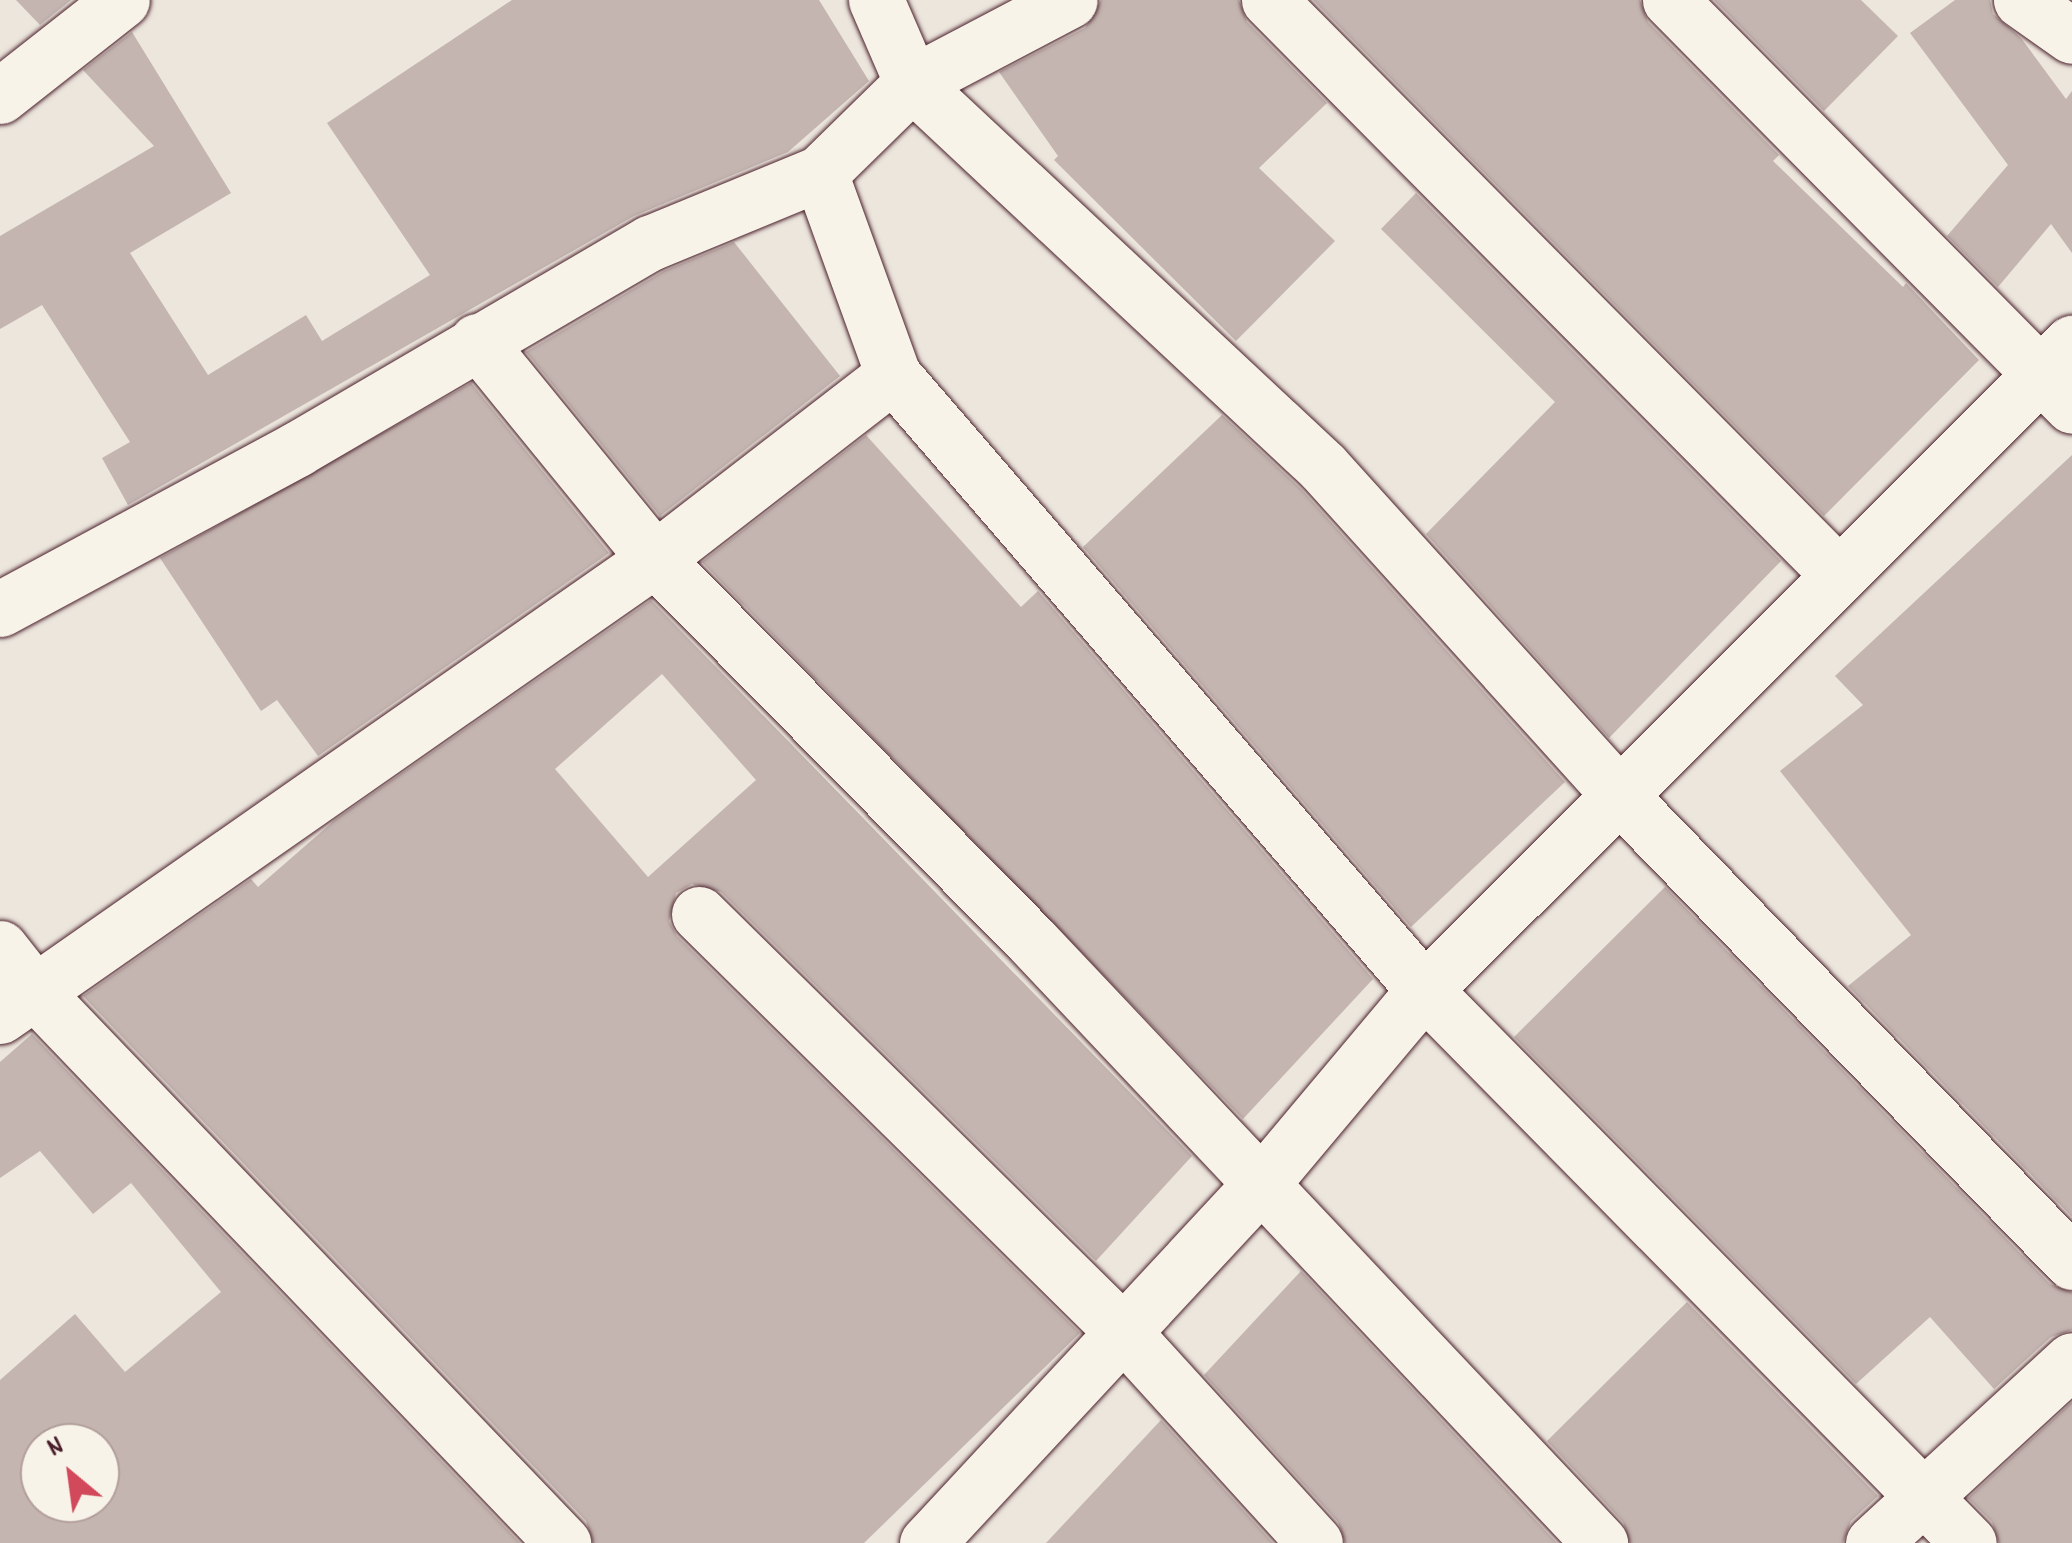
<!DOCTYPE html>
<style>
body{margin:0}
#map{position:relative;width:2072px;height:1543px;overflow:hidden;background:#ece6dd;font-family:Dekko,sans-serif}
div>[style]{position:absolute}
.building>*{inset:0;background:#c4b5b0}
.roads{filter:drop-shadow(0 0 2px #4a1f2b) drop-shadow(0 0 2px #4a1f2b)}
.minor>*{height:55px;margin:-27.5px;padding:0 27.5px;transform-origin:27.5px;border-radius:27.5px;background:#f7f3e8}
span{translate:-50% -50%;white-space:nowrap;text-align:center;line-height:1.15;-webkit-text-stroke:8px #f7f3e8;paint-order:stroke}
.north{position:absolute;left:20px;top:1423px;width:100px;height:100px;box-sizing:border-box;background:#f7f3e8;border:2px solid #b29e9c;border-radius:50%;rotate:331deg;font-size:28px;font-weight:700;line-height:40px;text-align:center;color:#4a1f2b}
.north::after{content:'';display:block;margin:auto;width:35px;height:45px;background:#d1495b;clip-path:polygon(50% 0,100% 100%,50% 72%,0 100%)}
</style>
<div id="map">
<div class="building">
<i style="clip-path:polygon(16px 0,71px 0,40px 25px)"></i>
<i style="clip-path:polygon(512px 0,819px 0,869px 81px,788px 152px,634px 216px,128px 505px,102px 458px,130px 442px,42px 305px,0 329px,0 236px,154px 146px,83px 70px,132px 32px,231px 193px,130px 253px,208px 375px,306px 315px,322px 341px,430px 275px,327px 123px)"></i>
<i style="clip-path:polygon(1101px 0,1239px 0,1247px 22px,1327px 103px,1259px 168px,1335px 241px,1236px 341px,1054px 160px,1058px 156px,999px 72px,1085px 28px)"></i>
<i style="clip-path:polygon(1313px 0,1640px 0,1648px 22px,1779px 155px,1773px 161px,1903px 287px,1906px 283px,1979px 360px,1824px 516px)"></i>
<i style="clip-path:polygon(1714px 0,1861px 0,1898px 36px,1824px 111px)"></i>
<i style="clip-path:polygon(1955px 0,1990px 0,1993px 14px,2021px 38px,2066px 99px,2072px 91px,2072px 253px,2051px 224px,1998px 287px,1947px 236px,2008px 165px,1910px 33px)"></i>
<i style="clip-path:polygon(1416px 193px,1781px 561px,1609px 738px,1426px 534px,1555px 402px,1381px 229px)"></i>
<i style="clip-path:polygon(734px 242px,840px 376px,660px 516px,526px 352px,664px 271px)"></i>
<i style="clip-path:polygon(471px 383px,609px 553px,318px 756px,277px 700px,261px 711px,160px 558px)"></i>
<i style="clip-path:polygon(1222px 415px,1301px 489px,1565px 782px,1411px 927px,1083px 547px)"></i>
<i style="clip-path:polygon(866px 435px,1021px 607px,1038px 591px,1373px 979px,1243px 1119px,702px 562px)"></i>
<i style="clip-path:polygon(2072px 455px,2072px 1217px,1848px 986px,1911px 935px,1780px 771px,1863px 705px,1835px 676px)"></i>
<i style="clip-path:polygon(evenodd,651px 600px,1192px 1156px,1096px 1261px,721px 892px,692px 884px,676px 893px,669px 921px,677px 936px,1080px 1333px,864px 1543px,593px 1543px,586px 1521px,83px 996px,251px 879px,258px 887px,336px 819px,651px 600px,662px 674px,756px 780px,648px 877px,555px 769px,662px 674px)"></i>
<i style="clip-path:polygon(1665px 887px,2050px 1284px,2072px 1292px,2072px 1330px,2051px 1337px,1994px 1389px,1930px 1317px,1856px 1384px,1514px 1037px)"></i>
<i style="clip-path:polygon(evenodd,32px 1034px,520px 1543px,0 1543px,0 1380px,75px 1314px,125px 1372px,221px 1292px,131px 1183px,93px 1214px,40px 1151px,0 1178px,0 1062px,32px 1034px,40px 1443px,100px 1443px,100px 1503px,40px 1503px,40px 1443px)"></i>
<i style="clip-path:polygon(1301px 1271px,1557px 1543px,1345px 1543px,1338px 1522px,1204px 1375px)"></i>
<i style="clip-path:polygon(1687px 1302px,1878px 1496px,1851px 1521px,1843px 1543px,1630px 1543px,1623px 1522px,1547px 1441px)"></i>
<i style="clip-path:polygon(2072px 1402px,2072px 1543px,1999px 1543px,1992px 1522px,1968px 1498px)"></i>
<i style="clip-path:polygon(1161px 1420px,1273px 1543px,1046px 1543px)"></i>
</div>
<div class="roads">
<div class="minor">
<i style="left:876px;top:0;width:90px;rotate:66.6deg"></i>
<i style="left:912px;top:83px;width:562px;rotate:43.05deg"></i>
<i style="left:1323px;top:467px;width:440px;rotate:47.9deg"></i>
<i style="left:1618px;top:794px;width:652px;rotate:45.87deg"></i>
<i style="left:1269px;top:0;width:807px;rotate:45.25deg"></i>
<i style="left:1670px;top:0;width:571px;rotate:45.28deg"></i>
<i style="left:2021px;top:0;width:62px;rotate:35.2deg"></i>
<i style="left:0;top:96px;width:155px;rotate:-38.2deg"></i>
<i style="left:820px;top:173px;width:215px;rotate:70.1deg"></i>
<i style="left:893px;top:375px;width:813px;rotate:49.19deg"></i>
<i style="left:1424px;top:990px;width:776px;rotate:45.42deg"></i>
<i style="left:477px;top:341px;width:281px;rotate:50.8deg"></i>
<i style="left:655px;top:559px;width:537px;rotate:45.38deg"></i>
<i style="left:1032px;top:941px;width:828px;rotate:46.66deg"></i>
<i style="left:0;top:609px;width:337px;rotate:-28.3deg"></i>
<i style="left:297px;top:449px;width:409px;rotate:-30.3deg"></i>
<i style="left:650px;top:243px;width:184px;rotate:-22.4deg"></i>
<i style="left:820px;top:173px;width:129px;rotate:-44.4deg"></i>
<i style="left:912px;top:83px;width:178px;rotate:-27.7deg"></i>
<i style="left:699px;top:914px;width:595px;rotate:44.59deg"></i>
<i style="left:1123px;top:1332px;width:285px;rotate:47.7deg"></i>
<i style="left:0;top:948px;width:55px;rotate:51.7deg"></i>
<i style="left:34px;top:991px;width:765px;rotate:46.22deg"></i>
<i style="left:0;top:1016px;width:799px;rotate:-34.9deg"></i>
<i style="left:655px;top:559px;width:301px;rotate:-37.7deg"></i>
<i style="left:927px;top:1543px;width:492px;rotate:-47.1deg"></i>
<i style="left:1262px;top:1183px;width:252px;rotate:-50deg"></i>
<i style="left:1424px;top:990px;width:916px;rotate:-44.96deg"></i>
<i style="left:1873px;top:1543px;width:270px;rotate:-42.6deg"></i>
</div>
</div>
<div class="north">N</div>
</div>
